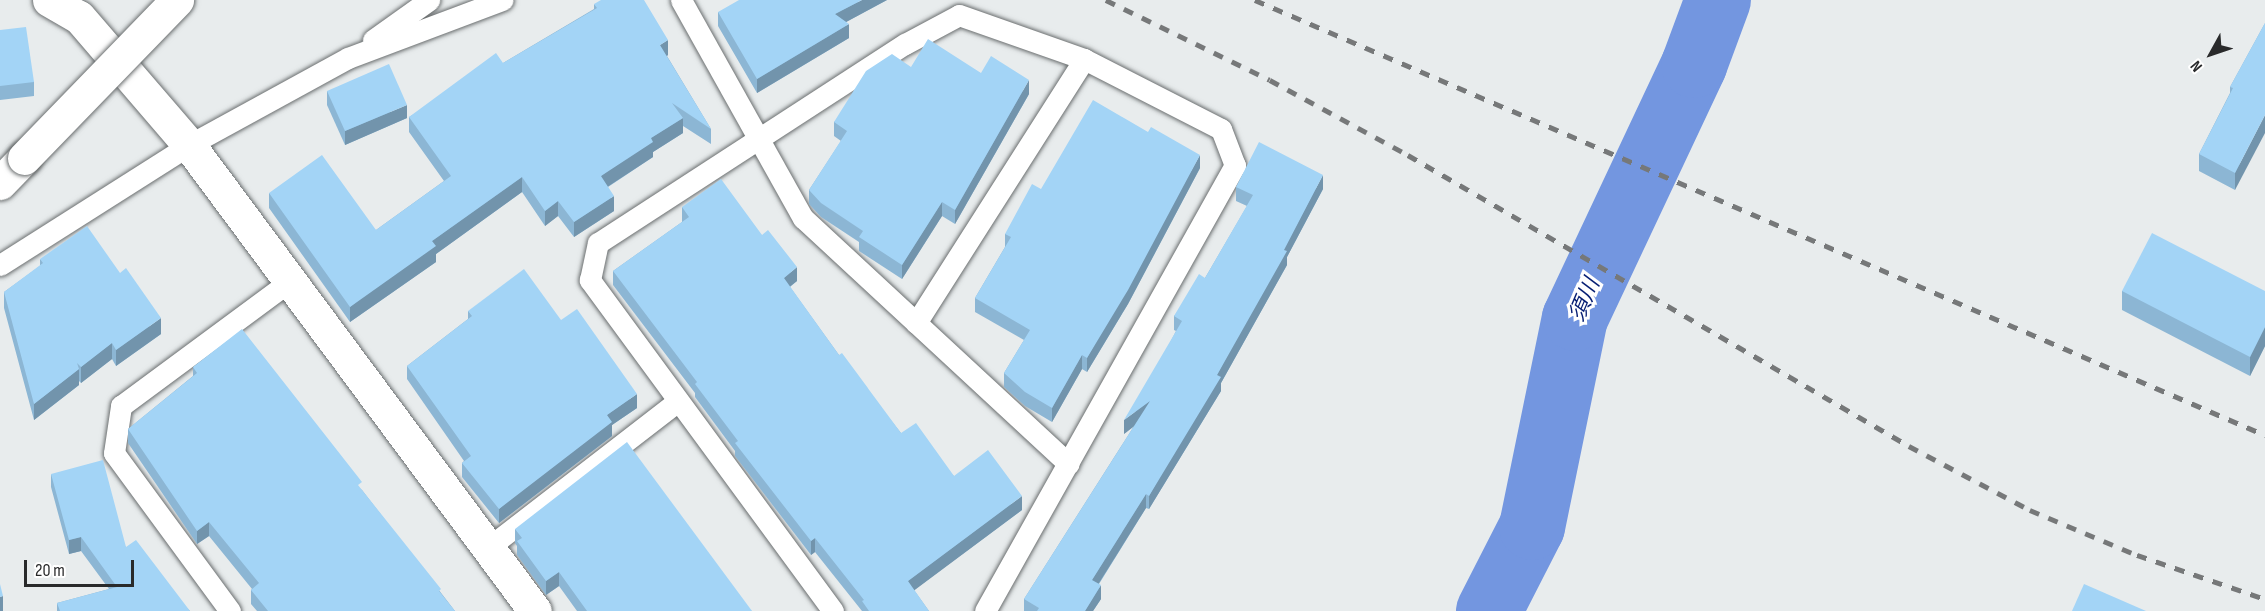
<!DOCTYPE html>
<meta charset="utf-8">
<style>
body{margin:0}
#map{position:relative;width:2265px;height:611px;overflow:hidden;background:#e8eced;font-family:"Sofia Sans Condensed","Noto Sans JP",sans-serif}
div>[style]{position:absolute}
.river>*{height:66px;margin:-33px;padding:0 33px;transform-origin:33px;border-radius:33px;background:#7396e0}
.roads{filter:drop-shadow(0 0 2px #6a6e6f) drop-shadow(0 0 2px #6a6e6f)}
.service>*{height:21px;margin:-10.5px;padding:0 10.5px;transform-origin:10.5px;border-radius:10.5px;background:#fff}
.minor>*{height:33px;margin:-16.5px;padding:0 16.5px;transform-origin:16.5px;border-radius:16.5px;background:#fff}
.tertiary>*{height:33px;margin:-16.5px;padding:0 16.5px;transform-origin:16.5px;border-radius:16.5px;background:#fff}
.rail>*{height:4.5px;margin-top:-2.25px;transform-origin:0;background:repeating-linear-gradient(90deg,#767879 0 10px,transparent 0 20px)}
.bridges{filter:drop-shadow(0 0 2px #6a6e6f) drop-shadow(0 0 2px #6a6e6f)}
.tertiary-bridge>*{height:33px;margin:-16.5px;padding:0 16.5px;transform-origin:16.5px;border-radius:16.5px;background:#fff}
.wall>*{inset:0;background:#8cb6d4}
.shaded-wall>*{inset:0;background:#7294ac}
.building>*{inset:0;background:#a3d4f6}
span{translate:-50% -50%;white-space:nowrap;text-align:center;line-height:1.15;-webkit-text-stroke:6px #fff;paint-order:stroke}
.water-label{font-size:22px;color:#061e73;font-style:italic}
.north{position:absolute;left:2181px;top:24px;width:60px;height:60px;-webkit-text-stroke:4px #fff;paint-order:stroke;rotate:230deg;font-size:16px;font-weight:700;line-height:24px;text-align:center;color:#292a2b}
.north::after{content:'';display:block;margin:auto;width:21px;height:27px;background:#292a2b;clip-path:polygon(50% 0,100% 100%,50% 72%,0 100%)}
.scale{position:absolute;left:24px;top:560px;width:110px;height:27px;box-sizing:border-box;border:3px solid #292a2b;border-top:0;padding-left:8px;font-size:18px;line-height:21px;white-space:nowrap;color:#292a2b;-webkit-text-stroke:4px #fff;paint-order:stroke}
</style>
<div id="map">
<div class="river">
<i style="left:1489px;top:611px;width:94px;rotate:-62.9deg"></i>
<i style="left:1532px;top:527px;width:213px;rotate:-78.4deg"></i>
<i style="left:1575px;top:318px;width:280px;rotate:-64.8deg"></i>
<i style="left:1694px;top:65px;width:69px;rotate:-69.7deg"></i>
</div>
<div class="roads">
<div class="service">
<i style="left:681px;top:0;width:250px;rotate:60.8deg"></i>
<i style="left:803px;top:218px;width:362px;rotate:42.8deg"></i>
<i style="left:373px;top:40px;width:69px;rotate:-35.5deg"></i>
<i style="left:0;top:265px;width:224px;rotate:-32.4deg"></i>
<i style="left:189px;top:145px;width:181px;rotate:-28.7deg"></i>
<i style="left:348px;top:58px;width:165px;rotate:-20.6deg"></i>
<i style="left:916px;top:323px;width:313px;rotate:-57.5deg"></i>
<i style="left:489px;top:547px;width:239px;rotate:-37.7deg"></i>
<i style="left:230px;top:611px;width:196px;rotate:-126.3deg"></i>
<i style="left:114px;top:453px;width:48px;rotate:-81.5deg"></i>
<i style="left:121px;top:406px;width:210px;rotate:-36.5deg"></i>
<i style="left:833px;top:611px;width:411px;rotate:-126.3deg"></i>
<i style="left:590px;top:280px;width:38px;rotate:-78deg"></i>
<i style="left:598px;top:243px;width:366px;rotate:-33deg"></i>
<i style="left:905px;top:44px;width:61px;rotate:-28.2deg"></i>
<i style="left:959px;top:15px;width:133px;rotate:19.4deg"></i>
<i style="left:1084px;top:59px;width:154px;rotate:27.1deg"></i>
<i style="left:1221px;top:129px;width:39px;rotate:69deg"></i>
<i style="left:1235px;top:165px;width:511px;rotate:119.27deg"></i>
</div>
<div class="minor">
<i style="left:49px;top:0;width:34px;rotate:30deg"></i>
<i style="left:79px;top:17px;width:169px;rotate:49.3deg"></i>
<i style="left:189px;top:145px;width:580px;rotate:53.41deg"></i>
</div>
<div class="tertiary">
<i style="left:0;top:183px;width:35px;rotate:-46deg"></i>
</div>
</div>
<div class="rail">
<i style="left:1106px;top:0;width:182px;rotate:26deg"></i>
<i style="left:1270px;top:80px;width:157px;rotate:28.5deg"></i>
<i style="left:1408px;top:155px;width:579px;rotate:30.15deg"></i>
<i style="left:1909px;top:446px;width:137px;rotate:27.9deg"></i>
<i style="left:2030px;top:510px;width:116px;rotate:22.8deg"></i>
<i style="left:2137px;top:555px;width:135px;rotate:19deg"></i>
<i style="left:1255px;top:0;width:1100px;rotate:23.3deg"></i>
</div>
<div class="bridges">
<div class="tertiary-bridge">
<i style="left:24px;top:158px;width:220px;rotate:-45.9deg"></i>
</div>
</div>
<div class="wall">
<i style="clip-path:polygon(887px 0,846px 22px,849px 38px,757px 93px,718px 26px,718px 12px)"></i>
<i style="clip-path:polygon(594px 4px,668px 55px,667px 56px,711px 129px,711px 144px,683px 126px,683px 133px,653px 152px,653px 157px,608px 187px,614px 211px,574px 237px,558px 216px,545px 226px,522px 192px,436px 254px,436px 262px,350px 322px,269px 208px,269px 193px,376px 230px,444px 181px,409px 132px,409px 117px,503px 63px,594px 9px)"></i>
<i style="clip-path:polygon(2265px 23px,2235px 190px,2199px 171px,2199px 154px,2230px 93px,2230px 87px)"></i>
<i style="clip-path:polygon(0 30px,34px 82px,34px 96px,0 100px)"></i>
<i style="clip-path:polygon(911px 67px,981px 73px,1029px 94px,955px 224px,942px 216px,902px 279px,859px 251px,859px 242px,821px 217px,809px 204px,809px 190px,841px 141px,834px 136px,834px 122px)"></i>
<i style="clip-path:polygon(327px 91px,407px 118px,345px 145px,327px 105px)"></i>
<i style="clip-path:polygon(1200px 168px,1128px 304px,1087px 372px,1082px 369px,1052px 422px,1025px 406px,1004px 387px,1004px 373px,1024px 340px,975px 312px,975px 298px,1005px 247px,1005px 234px)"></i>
<i style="clip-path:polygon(1236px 187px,1323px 189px,1287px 257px,1287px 265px,1221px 383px,1221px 391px,1149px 509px,1146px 508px,1099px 584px,1101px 599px,1093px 611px,1024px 611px,1024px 599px,1134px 426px,1124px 434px,1176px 331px,1174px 330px,1174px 316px,1205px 278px,1247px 206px,1236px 201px)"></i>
<i style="clip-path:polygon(682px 207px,762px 235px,797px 281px,790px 287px,839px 355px,901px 433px,954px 476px,1022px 510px,914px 590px,929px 611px,862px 611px,815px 552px,811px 555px,735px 456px,735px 451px,695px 397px,695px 393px,613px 285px,613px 271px,682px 222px)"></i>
<i style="clip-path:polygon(40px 259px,161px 334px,116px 366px,112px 359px,81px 383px,79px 381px,79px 385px,34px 420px,4px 308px,4px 292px,40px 266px)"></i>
<i style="clip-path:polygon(2122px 291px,2265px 291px,2265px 346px,2250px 376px,2122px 310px)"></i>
<i style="clip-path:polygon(468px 311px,561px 320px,637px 408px,612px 425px,612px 436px,499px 523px,462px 477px,462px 463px,464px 461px,407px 379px,407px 366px,468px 319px)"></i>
<i style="clip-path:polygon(193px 367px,362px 490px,455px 611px,257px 611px,251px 604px,251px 590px,252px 589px,209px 536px,197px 544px,128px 443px,128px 429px,193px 376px)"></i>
<i style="clip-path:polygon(51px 474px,126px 547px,190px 611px,57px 611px,57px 603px,109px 589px,81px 551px,69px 554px,51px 487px)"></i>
<i style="clip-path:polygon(515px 529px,752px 611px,577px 611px,559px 586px,546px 595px,517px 555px,517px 546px,515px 543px)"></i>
</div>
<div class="shaded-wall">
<i style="clip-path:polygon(862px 0,887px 0,835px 28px,835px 14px)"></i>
<i style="clip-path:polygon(849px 24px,849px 38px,757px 93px,757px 79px)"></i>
<i style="clip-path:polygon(668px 40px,668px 55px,660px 60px,660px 45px)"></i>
<i style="clip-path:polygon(1029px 80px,1029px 94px,955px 224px,955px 210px)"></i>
<i style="clip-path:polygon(407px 105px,407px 118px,345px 145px,345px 131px)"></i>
<i style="clip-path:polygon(2265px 115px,2265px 133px,2235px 190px,2235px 173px)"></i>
<i style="clip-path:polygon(683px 118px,683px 133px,653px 152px,653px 157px,601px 191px,601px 176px,651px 138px)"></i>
<i style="clip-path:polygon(1200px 155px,1200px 168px,1128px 304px,1087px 372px,1087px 358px)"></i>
<i style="clip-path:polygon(1323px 175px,1323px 189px,1287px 257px,1287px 265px,1221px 383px,1221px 391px,1149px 509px,1149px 496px,1217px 375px)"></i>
<i style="clip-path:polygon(522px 177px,522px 192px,436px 254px,436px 262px,350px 322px,350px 307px,432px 241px)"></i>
<i style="clip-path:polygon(614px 196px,614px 211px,574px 237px,574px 222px)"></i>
<i style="clip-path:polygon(558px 201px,558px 216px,545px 226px,545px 211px)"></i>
<i style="clip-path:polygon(942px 202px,942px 216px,902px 279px,902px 265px)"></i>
<i style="clip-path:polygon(797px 267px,797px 281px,784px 291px,784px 278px)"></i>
<i style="clip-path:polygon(161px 318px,161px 334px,116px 366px,116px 350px)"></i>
<i style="clip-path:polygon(2265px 327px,2265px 346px,2250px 376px,2250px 357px)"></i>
<i style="clip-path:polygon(112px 343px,112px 359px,81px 383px,81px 367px)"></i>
<i style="clip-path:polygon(1082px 355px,1082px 369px,1052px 422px,1052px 408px)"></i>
<i style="clip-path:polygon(79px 369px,79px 385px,34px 420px,34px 404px)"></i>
<i style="clip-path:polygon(637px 394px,637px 408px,612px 425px,612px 436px,499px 523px,499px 509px,607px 415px)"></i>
<i style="clip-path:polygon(1150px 401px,1150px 414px,1124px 434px,1124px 420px)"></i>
<i style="clip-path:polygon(1146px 494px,1146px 508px,1092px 594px,1092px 580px)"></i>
<i style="clip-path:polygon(1022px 496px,1022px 510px,908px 595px,908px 581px)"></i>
<i style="clip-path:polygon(209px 522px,209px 536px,197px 544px,197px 531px)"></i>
<i style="clip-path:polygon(81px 537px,81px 551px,69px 554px,69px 540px)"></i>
<i style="clip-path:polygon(815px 538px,815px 552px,811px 555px,811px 541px)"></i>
<i style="clip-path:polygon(559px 572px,559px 586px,546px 595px,546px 581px)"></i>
<i style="clip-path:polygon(1101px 585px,1101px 599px,1093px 611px,1085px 611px)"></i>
<i style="clip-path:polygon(3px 596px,3px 611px,0 611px,0 597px)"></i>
</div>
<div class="building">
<i style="clip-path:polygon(601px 0,644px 0,668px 40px,660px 45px,711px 129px,672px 103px,683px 118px,651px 138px,653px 142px,601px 176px,614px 196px,574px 222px,558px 201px,545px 211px,522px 177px,432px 241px,436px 246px,350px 307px,269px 193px,322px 155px,376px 230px,451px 176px,409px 117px,496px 53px,503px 63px,597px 8px,594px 4px)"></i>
<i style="clip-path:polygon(739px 0,862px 0,835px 14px,849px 24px,757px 79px,718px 12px)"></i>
<i style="clip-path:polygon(2265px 23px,2265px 115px,2235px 173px,2199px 154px,2233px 88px,2230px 87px)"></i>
<i style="clip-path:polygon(26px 27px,34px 82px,0 86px,0 30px)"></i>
<i style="clip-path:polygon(928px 39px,981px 73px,991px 56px,1029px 80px,955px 210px,942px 202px,902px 265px,859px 237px,863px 231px,821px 203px,809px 190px,847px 131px,834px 122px,866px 71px,892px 54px,911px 67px)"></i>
<i style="clip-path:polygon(389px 64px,407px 105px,345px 131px,327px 91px)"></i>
<i style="clip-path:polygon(1093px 100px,1148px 132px,1151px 127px,1200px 155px,1128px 290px,1087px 358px,1082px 355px,1052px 408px,1025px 392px,1004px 373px,1030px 330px,975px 298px,1011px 237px,1005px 234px,1032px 184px,1041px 189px)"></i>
<i style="clip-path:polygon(1259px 142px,1323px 175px,1284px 250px,1287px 251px,1217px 375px,1221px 377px,1149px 496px,1146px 494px,1092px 580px,1101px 585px,1085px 611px,1037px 611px,1039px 608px,1024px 599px,1150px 401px,1124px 420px,1182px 321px,1174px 316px,1199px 274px,1205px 278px,1253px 195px,1236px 187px)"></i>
<i style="clip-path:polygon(721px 179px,762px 235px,768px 230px,797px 267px,784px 278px,839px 355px,842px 353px,901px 433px,916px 423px,954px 476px,988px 450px,1022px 496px,908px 581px,929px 611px,869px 611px,862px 601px,864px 600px,815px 538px,811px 541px,735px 443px,738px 441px,695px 384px,697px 382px,613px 271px,689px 217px,682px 207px)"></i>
<i style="clip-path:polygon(87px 226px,120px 273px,126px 268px,161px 318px,116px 350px,112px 343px,81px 367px,77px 363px,79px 369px,34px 404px,4px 292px,43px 263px,40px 259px)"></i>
<i style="clip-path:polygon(2152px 233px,2265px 291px,2265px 327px,2250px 357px,2122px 291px)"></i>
<i style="clip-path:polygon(524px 269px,561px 320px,577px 309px,637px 394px,607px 415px,612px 422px,499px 509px,462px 463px,471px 456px,407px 366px,472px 316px,468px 311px)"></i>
<i style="clip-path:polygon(242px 329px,362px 482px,358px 485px,441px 589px,439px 591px,455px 611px,268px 611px,251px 590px,259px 583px,209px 522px,197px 531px,128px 429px,197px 373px,193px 367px)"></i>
<i style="clip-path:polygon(627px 442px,752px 611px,587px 611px,559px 572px,546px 581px,517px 541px,522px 538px,515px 529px)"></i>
<i style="clip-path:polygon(103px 460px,126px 547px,136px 540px,190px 611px,60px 611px,57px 603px,117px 587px,81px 537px,69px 540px,51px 474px)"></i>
<i style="clip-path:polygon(0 584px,3px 596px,0 597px)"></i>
<i style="clip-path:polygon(2084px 584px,2146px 611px,2072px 611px)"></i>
</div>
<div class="water-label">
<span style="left:1585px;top:300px;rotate:-67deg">須川</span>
</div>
<div class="north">N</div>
<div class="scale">20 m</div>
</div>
